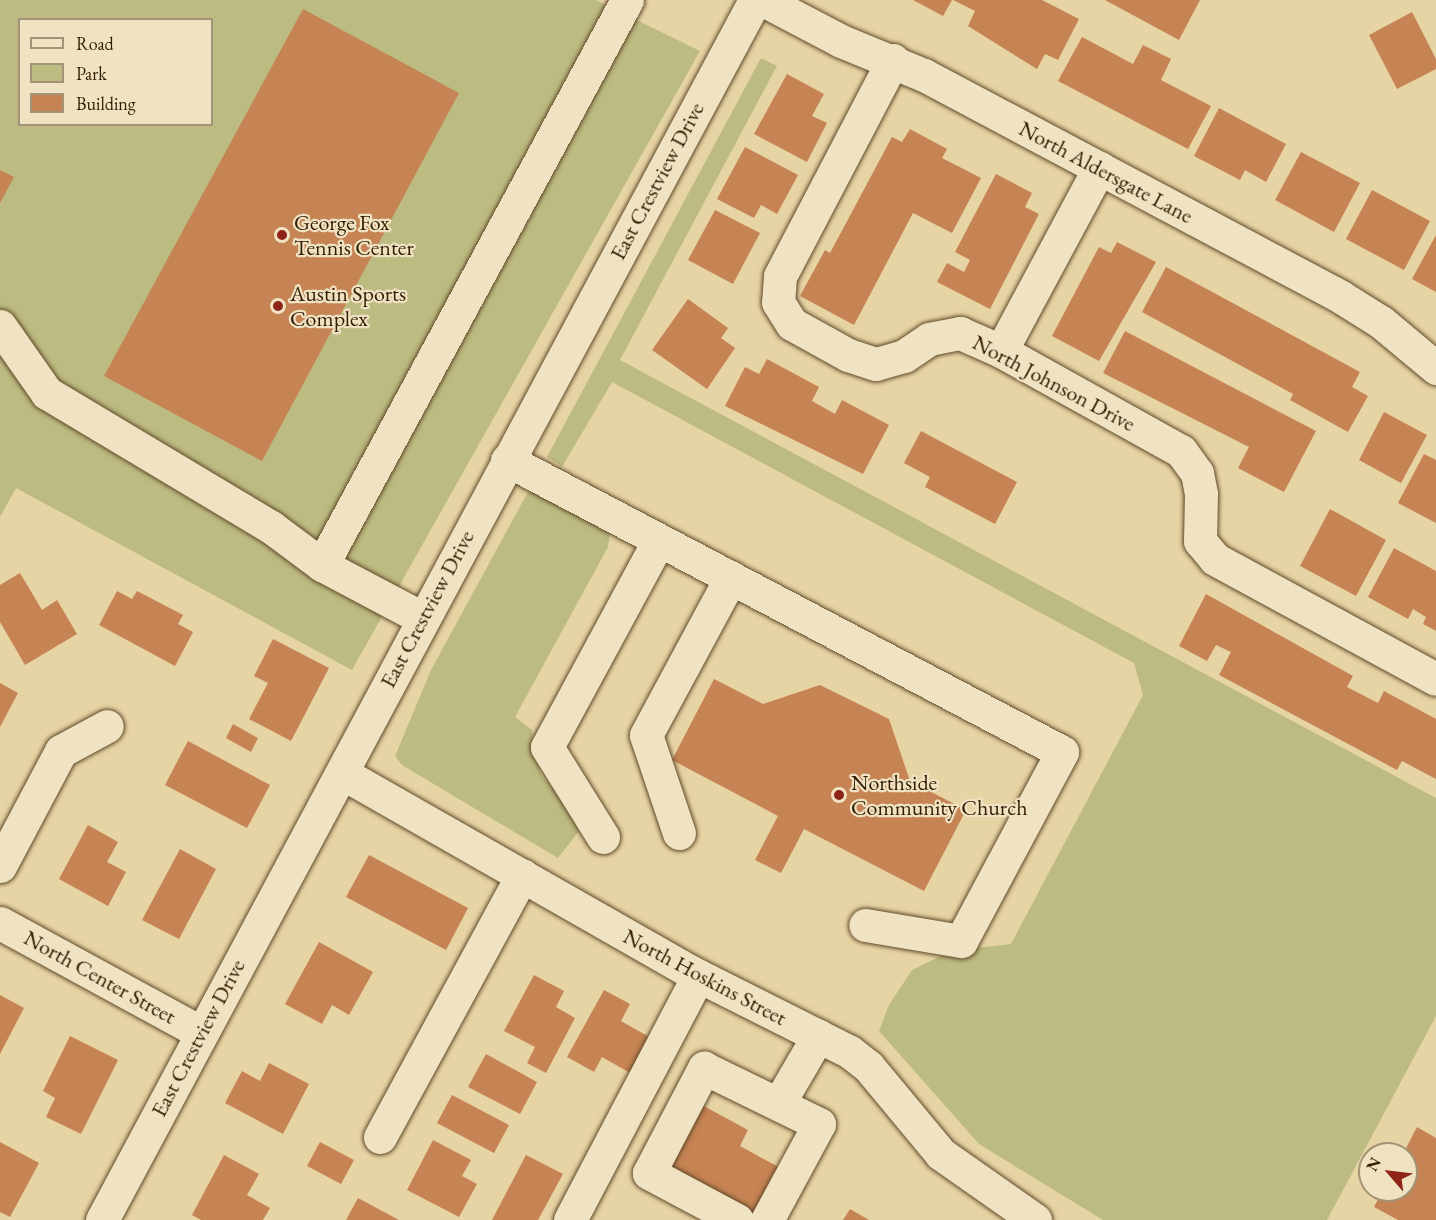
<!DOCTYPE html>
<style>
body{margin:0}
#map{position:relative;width:1436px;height:1220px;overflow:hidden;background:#e7d4a5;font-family:"EB Garamond",serif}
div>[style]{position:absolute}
.green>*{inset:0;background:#bcbb81}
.building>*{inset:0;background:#c68353}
.roads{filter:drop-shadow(0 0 2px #614a29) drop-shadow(0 0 2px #614a29)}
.minor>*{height:33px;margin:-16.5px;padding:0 16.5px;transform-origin:16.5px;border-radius:16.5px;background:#efe3c4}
.dots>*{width:16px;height:16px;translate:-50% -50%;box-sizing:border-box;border:3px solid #efe3c4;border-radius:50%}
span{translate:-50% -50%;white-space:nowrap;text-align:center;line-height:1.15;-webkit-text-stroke:4.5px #efe3c4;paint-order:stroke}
.street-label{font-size:22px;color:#341c00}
.poi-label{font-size:22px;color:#341c00}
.left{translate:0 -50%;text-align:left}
.legend{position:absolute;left:18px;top:18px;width:195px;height:108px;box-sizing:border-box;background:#efe3c4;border:2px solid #a49376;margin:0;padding:8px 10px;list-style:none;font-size:18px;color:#341c00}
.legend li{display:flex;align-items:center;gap:12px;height:30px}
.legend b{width:30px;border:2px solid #a49376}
.north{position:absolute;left:1358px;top:1142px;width:60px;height:60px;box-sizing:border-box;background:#efe3c4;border:2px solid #a49376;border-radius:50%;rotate:298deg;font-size:16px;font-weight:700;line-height:24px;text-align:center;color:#341c00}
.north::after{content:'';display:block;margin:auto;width:21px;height:27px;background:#8f2418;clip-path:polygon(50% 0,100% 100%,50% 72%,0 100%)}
</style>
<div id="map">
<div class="green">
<i style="clip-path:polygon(evenodd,0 0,596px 0,700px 51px,352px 670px,16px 488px,0 517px,0 0,20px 20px,212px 20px,212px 124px,20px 124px,20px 20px)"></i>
<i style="clip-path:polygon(761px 58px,777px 66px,620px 360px,1436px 798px,1436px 1016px,1327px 1220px,1103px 1220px,979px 1144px,879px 1031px,889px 1005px,912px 970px,951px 951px,1011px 944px,1143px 695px,1134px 663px,612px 382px,562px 467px,547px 457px)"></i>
<i style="clip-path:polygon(528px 492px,544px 494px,610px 533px,608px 547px,515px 717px,532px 730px,533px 754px,542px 776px,579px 818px,579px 831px,558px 858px,402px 765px,395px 756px,431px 670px)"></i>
</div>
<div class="building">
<i style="clip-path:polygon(913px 0,952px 0,943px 16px)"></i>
<i style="clip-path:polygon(953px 0,1042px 0,1079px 19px,1058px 60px,1045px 54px,1037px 69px,968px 26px,975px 11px)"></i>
<i style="clip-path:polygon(1105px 0,1200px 0,1179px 40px)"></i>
<i style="clip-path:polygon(303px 9px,459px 93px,262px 461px,104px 376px)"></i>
<i style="clip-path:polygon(1412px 12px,1436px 59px,1436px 69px,1397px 89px,1369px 35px)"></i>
<i style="clip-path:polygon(1082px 37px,1133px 64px,1143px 45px,1171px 59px,1161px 80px,1211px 106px,1188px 149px,1058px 81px)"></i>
<i style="clip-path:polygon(787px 74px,824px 94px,812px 116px,827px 123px,807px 162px,754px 134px)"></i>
<i style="clip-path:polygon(1219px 108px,1286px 144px,1266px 182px,1245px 170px,1240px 180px,1194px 156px)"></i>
<i style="clip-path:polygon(910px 129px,947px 149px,942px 158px,981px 178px,952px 233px,913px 213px,854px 325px,800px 296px,825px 250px,830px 253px,892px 137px,902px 142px)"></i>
<i style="clip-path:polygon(745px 147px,798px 175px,777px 214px,761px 205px,754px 218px,717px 199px)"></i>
<i style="clip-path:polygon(1301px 152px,1360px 183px,1334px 232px,1275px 200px)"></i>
<i style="clip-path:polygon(0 170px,14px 177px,0 203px)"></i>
<i style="clip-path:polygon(996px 174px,1032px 193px,1025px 207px,1039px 214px,990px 309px,937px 282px,947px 263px,964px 272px,970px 260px,955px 252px)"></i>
<i style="clip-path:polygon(1372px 190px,1430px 221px,1404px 270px,1346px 239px)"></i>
<i style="clip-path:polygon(715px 210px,760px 233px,733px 284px,688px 260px)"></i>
<i style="clip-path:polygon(1436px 235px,1436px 292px,1412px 279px)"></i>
<i style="clip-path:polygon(1117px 242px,1156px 262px,1099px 361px,1052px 336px,1099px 247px,1111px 253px)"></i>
<i style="clip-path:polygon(1166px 267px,1360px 372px,1352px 387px,1368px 396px,1348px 432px,1290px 400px,1293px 394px,1142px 312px)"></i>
<i style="clip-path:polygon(688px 299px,728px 328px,721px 338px,735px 348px,707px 389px,652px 350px)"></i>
<i style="clip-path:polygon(1125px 331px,1316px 431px,1284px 492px,1238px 468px,1249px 447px,1103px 373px)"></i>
<i style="clip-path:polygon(767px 359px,819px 387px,812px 401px,835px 414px,842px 400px,889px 425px,863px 474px,725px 406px,745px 367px,759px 374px)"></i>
<i style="clip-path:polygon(1384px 412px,1427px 435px,1401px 483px,1359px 460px)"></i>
<i style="clip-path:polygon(921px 431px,1017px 482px,995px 524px,925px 487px,930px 477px,904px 463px)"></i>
<i style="clip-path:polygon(1424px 454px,1436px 460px,1436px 523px,1398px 503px)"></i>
<i style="clip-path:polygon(1330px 509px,1386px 540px,1356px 596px,1300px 566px)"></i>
<i style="clip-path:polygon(1394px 548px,1436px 571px,1436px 631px,1423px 624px,1426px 617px,1413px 609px,1408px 619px,1368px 597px)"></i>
<i style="clip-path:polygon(20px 573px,42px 610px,57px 600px,77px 634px,25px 665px,0 622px,0 585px)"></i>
<i style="clip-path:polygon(117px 591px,132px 599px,137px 591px,183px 615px,178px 624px,193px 632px,175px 666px,99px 625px)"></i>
<i style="clip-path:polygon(1206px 594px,1353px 676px,1347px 687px,1378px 703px,1384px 691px,1436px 719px,1436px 779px,1402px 761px,1397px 770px,1219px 675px,1231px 652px,1216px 645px,1207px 661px,1179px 646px)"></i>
<i style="clip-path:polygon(273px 639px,329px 668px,291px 741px,249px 719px,268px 683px,254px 676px)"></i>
<i style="clip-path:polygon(714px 679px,763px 704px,820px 685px,889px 719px,910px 781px,966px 810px,924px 891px,804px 829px,781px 873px,755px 860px,778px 816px,672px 760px)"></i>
<i style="clip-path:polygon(0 683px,18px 693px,0 727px)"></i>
<i style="clip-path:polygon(233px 724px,258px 738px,251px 752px,226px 738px)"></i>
<i style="clip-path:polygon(188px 741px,270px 785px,247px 828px,165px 785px)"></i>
<i style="clip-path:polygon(88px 825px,118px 842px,107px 862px,126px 872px,108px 906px,59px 879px)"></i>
<i style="clip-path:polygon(180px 849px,216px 869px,179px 939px,142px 920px)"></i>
<i style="clip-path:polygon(369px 855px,468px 908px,446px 950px,346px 897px)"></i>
<i style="clip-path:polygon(319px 942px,373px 972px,349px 1015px,332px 1005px,322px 1024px,285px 1004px)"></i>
<i style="clip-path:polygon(534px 975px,564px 991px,556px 1007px,575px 1018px,546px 1073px,527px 1063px,535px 1047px,504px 1031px)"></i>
<i style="clip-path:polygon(604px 990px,630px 1004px,621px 1021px,651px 1038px,632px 1074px,602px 1057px,594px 1072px,567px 1057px)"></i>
<i style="clip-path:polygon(0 995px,24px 1008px,0 1054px)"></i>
<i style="clip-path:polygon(70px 1036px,118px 1060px,81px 1134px,46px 1117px,55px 1098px,43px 1091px)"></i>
<i style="clip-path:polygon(486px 1054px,537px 1082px,520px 1114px,468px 1087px)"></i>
<i style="clip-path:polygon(269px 1063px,309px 1084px,283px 1134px,225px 1103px,242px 1071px,260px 1081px)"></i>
<i style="clip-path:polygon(452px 1095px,509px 1125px,494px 1153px,437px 1123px)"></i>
<i style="clip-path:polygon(702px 1105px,748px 1130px,740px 1146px,782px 1169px,755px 1219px,666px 1171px)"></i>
<i style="clip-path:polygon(1417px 1127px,1436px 1138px,1436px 1220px,1398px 1220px,1374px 1207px,1383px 1190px,1406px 1190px,1403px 1154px)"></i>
<i style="clip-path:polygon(433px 1140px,471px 1160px,462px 1176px,477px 1184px,459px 1217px,407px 1190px)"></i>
<i style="clip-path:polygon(0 1142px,39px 1163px,10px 1217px,0 1212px)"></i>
<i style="clip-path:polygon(320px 1142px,354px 1160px,341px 1184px,307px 1166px)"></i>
<i style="clip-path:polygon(224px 1155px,259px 1174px,247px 1195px,270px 1208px,263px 1220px,201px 1220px,192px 1215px)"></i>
<i style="clip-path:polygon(526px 1155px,563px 1174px,538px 1220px,492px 1220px)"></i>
<i style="clip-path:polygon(358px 1198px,399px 1220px,346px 1220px)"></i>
<i style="clip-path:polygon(850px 1209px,869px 1220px,843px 1220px)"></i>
</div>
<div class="roads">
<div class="minor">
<i style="left:763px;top:0;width:88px;rotate:27.7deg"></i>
<i style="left:841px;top:41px;width:90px;rotate:22.3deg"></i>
<i style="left:924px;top:75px;width:472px;rotate:28deg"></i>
<i style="left:1341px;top:297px;width:47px;rotate:32deg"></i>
<i style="left:1381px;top:322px;width:72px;rotate:39.9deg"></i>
<i style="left:893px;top:60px;width:244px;rotate:117.6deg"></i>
<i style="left:780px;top:276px;width:26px;rotate:94deg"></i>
<i style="left:778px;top:302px;width:26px;rotate:58deg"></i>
<i style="left:792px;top:324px;width:64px;rotate:29deg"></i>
<i style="left:848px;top:355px;width:29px;rotate:18deg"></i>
<i style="left:876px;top:364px;width:29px;rotate:-16deg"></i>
<i style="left:904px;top:356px;width:30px;rotate:-34deg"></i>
<i style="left:929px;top:339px;width:32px;rotate:-11deg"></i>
<i style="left:960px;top:333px;width:45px;rotate:23.7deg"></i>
<i style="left:1001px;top:351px;width:206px;rotate:29.1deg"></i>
<i style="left:1181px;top:451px;width:27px;rotate:54deg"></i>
<i style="left:1197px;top:473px;width:21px;rotate:79deg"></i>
<i style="left:1201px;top:494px;width:47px;rotate:91.2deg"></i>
<i style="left:1200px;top:541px;width:23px;rotate:50deg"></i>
<i style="left:1215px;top:559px;width:251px;rotate:28.5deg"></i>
<i style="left:0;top:326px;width:82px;rotate:55deg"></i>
<i style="left:47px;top:393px;width:261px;rotate:30.9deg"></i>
<i style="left:271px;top:527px;width:64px;rotate:36.7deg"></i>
<i style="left:322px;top:565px;width:113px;rotate:27.9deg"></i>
<i style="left:1001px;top:351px;width:208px;rotate:-61.8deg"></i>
<i style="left:507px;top:460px;width:627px;rotate:27.75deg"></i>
<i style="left:1062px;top:752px;width:214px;rotate:118.1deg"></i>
<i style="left:961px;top:941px;width:97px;rotate:-170.5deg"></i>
<i style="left:322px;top:565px;width:642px;rotate:-61.64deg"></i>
<i style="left:342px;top:773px;width:402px;rotate:29.7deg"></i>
<i style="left:691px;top:972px;width:178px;rotate:26.7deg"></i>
<i style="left:850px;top:1052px;width:23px;rotate:38deg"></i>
<i style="left:868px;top:1066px;width:114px;rotate:50.3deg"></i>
<i style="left:941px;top:1154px;width:115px;rotate:35.1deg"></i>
<i style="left:679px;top:833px;width:103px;rotate:-108.6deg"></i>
<i style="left:646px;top:735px;width:179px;rotate:-61.7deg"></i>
<i style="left:603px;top:837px;width:106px;rotate:-121.9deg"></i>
<i style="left:547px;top:747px;width:235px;rotate:-61.6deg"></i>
<i style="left:0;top:866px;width:130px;rotate:-62.1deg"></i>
<i style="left:61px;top:751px;width:52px;rotate:-28.5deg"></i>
<i style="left:0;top:923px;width:228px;rotate:28.6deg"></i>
<i style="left:779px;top:1103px;width:78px;rotate:-59.8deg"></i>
<i style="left:380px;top:1137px;width:298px;rotate:-61.5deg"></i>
<i style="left:102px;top:1220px;width:1384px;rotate:-61.84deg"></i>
<i style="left:570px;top:1220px;width:276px;rotate:-62.3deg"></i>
<i style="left:737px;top:1220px;width:100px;rotate:-151.9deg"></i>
<i style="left:649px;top:1173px;width:119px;rotate:-62.4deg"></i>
<i style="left:704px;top:1068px;width:128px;rotate:26deg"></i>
<i style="left:819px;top:1124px;width:109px;rotate:118.4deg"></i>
</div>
</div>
<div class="dots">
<i style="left:282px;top:235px;background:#8f2418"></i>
<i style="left:278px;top:306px;background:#8f2418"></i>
<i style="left:839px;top:795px;background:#8f2418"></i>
</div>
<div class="street-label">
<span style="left:1106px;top:172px;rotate:28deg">North Aldersgate Lane</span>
<span style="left:657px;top:181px;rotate:-62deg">East Crestview Drive</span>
<span style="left:1054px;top:383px;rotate:28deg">North Johnson Drive</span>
<span style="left:427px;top:609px;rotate:-62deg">East Crestview Drive</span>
<span style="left:100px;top:977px;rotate:29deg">North Center Street</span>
<span style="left:705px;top:977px;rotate:28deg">North Hoskins Street</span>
<span style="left:198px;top:1038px;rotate:-62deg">East Crestview Drive</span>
</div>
<div class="poi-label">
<span class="left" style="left:294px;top:235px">George Fox<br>Tennis Center</span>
<span class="left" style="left:290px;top:306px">Austin Sports<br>Complex</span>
<span class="left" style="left:851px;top:795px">Northside<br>Community Church</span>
</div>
<ul class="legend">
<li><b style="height:8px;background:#efe3c4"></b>Road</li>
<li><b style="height:16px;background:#bcbb81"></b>Park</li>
<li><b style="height:16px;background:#c68353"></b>Building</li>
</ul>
<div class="north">N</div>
</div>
